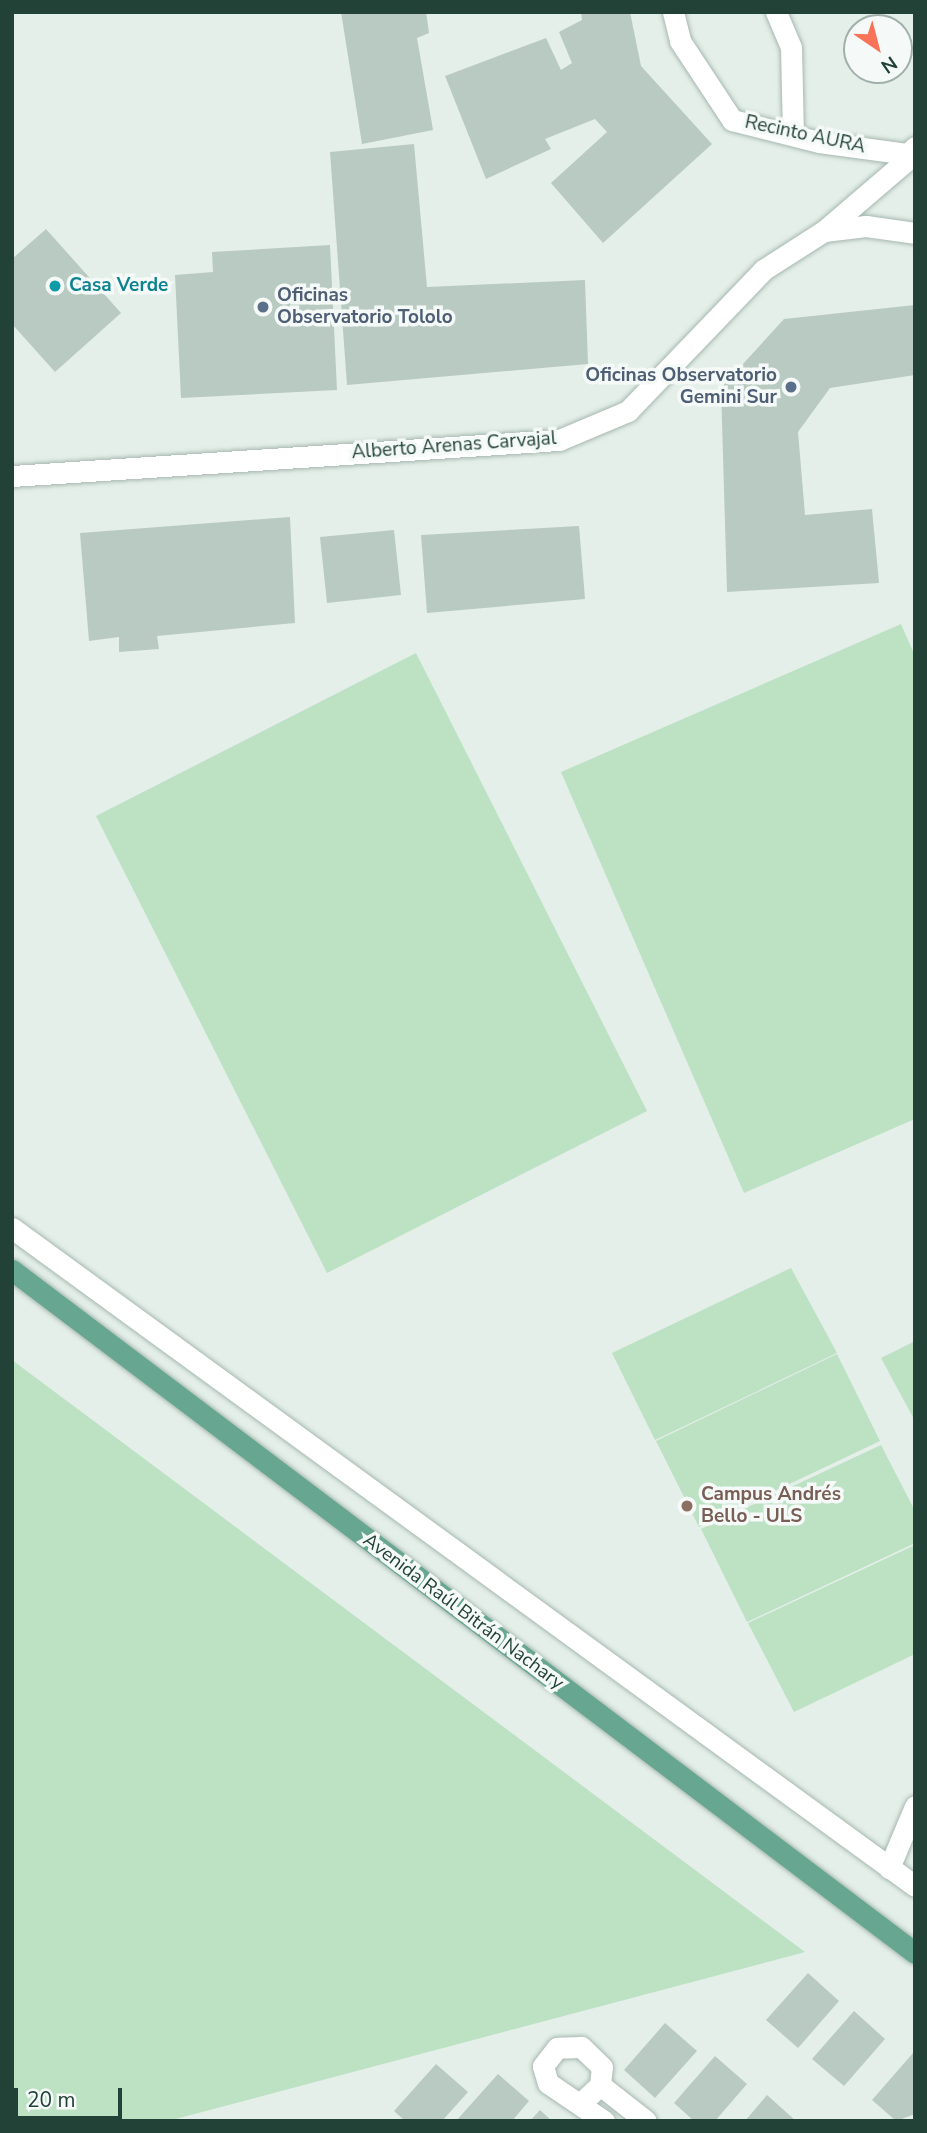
<!DOCTYPE html>
<meta charset="utf-8">
<style>
body{margin:0}
#map{position:relative;width:927px;height:2133px;overflow:hidden;background:#e4efe9;font-family:"Nunito Sans",sans-serif}
div>[style]{position:absolute}
.green>*{inset:0;background:#bce1c3}
.building>*{inset:0;background:#b9cac2}
.roads{filter:drop-shadow(0 0 2px #a6b8b0) drop-shadow(0 0 2px #a6b8b0)}
.minor>*{height:21px;margin:-10.5px;padding:0 10.5px;transform-origin:10.5px;border-radius:10.5px;background:#fff}
.major>*{height:21px;margin:-10.5px;padding:0 10.5px;transform-origin:10.5px;border-radius:10.5px;background:#67a691}
.dots>*{width:19px;height:19px;translate:-50% -50%;box-sizing:border-box;border:4px solid #f5faf8;border-radius:50%}
span{translate:-50% -50%;white-space:nowrap;text-align:center;line-height:1.15;-webkit-text-stroke:7px #f5faf8;paint-order:stroke}
.street-label{font-size:19px;color:#224237}
.culture-label{font-size:19px;color:#0d838f;font-weight:700}
.left{translate:0 -50%;text-align:left}
.service-label{font-size:19px;color:#4e5e75;font-weight:700}
.right{translate:-100% -50%;text-align:right}
.education-label{font-size:19px;color:#785e54;font-weight:700}
.frame{position:absolute;inset:0;border:14px solid #224237;pointer-events:none}
.north{position:absolute;left:843px;top:14px;width:70px;height:70px;box-sizing:border-box;background:#f5faf8;border:2px solid #a1b0ab;border-radius:50%;rotate:145deg;font-size:19px;font-weight:700;line-height:28px;text-align:center;color:#224237}
.north::after{content:'';display:block;margin:auto;width:24px;height:32px;background:#f97358;clip-path:polygon(50% 0,100% 100%,50% 72%,0 100%)}
.scale{position:absolute;left:14px;top:2088px;width:108px;height:32px;box-sizing:border-box;border:4px solid #224237;border-top:0;padding-left:9px;font-size:21px;line-height:24px;white-space:nowrap;color:#224237;-webkit-text-stroke:5px #f5faf8;paint-order:stroke}
</style>
<div id="map">
<div class="green">
<i style="clip-path:polygon(901px 624px,915px 656px,915px 1119px,744px 1193px,561px 772px)"></i>
<i style="clip-path:polygon(416px 653px,647px 1111px,327px 1273px,96px 816px)"></i>
<i style="clip-path:polygon(791px 1268px,837px 1353px,655px 1440px,612px 1353px)"></i>
<i style="clip-path:polygon(915px 1341px,915px 1421px,881px 1358px)"></i>
<i style="clip-path:polygon(837px 1354px,880px 1441px,699px 1527px,656px 1441px)"></i>
<i style="clip-path:polygon(12px 1360px,805px 1952px,168px 2121px,12px 2121px)"></i>
<i style="clip-path:polygon(881px 1445px,915px 1511px,915px 1543px,747px 1622px,701px 1529px)"></i>
<i style="clip-path:polygon(915px 1545px,915px 1654px,794px 1712px,748px 1623px)"></i>
</div>
<div class="building">
<i style="clip-path:polygon(341px 12px,426px 12px,429px 33px,417px 38px,433px 130px,362px 144px)"></i>
<i style="clip-path:polygon(581px 12px,630px 12px,641px 66px,712px 144px,603px 243px,551px 183px,607px 132px,595px 119px,545px 139px,551px 149px,486px 179px,445px 76px,546px 38px,561px 70px,572px 63px,559px 32px,582px 20px)"></i>
<i style="clip-path:polygon(414px 144px,427px 287px,585px 280px,588px 364px,347px 385px,330px 152px)"></i>
<i style="clip-path:polygon(46px 229px,121px 313px,55px 372px,12px 324px,12px 259px)"></i>
<i style="clip-path:polygon(330px 245px,337px 390px,181px 398px,175px 275px,213px 272px,212px 252px)"></i>
<i style="clip-path:polygon(915px 305px,915px 375px,830px 388px,798px 432px,805px 515px,872px 509px,879px 583px,727px 592px,721px 388px,784px 319px)"></i>
<i style="clip-path:polygon(290px 517px,295px 623px,157px 636px,159px 649px,119px 652px,119px 637px,89px 641px,80px 533px)"></i>
<i style="clip-path:polygon(579px 526px,585px 599px,427px 613px,421px 535px)"></i>
<i style="clip-path:polygon(394px 530px,401px 595px,327px 603px,320px 537px)"></i>
<i style="clip-path:polygon(808px 1973px,839px 2001px,798px 2048px,766px 2020px)"></i>
<i style="clip-path:polygon(854px 2011px,885px 2039px,844px 2086px,812px 2059px)"></i>
<i style="clip-path:polygon(665px 2023px,697px 2051px,655px 2098px,624px 2070px)"></i>
<i style="clip-path:polygon(913px 2053px,915px 2114px,896px 2121px,872px 2100px)"></i>
<i style="clip-path:polygon(715px 2056px,747px 2084px,715px 2121px,694px 2121px,674px 2103px)"></i>
<i style="clip-path:polygon(436px 2064px,468px 2092px,442px 2121px,405px 2121px,394px 2111px)"></i>
<i style="clip-path:polygon(498px 2074px,529px 2101px,512px 2121px,456px 2121px)"></i>
<i style="clip-path:polygon(767px 2095px,796px 2121px,745px 2121px)"></i>
<i style="clip-path:polygon(540px 2110px,552px 2121px,530px 2121px)"></i>
</div>
<div class="roads">
<div class="minor">
<i style="left:673px;top:12px;width:30px;rotate:76deg"></i>
<i style="left:680px;top:41px;width:95px;rotate:56.6deg"></i>
<i style="left:732px;top:120px;width:90px;rotate:14.2deg"></i>
<i style="left:819px;top:142px;width:90px;rotate:7.7deg"></i>
<i style="left:908px;top:154px;width:10px;rotate:-45deg"></i>
<i style="left:776px;top:12px;width:38px;rotate:67deg"></i>
<i style="left:791px;top:47px;width:88px;rotate:88.7deg"></i>
<i style="left:824px;top:231px;width:42px;rotate:-6.8deg"></i>
<i style="left:866px;top:226px;width:49px;rotate:8.1deg"></i>
<i style="left:12px;top:476px;width:548px;rotate:-3.77deg"></i>
<i style="left:559px;top:440px;width:75px;rotate:-22.8deg"></i>
<i style="left:628px;top:411px;width:195px;rotate:-46.2deg"></i>
<i style="left:763px;top:270px;width:72px;rotate:-32.6deg"></i>
<i style="left:824px;top:231px;width:120px;rotate:-40.6deg"></i>
<i style="left:12px;top:1228px;width:1117px;rotate:36.08deg"></i>
<i style="left:889px;top:1868px;width:67px;rotate:-67.2deg"></i>
<i style="left:600px;top:2085px;width:58px;rotate:38deg"></i>
<i style="left:581px;top:2103px;width:26px;rotate:-43deg"></i>
<i style="left:600px;top:2085px;width:18px;rotate:-84deg"></i>
<i style="left:602px;top:2067px;width:29px;rotate:-136deg"></i>
<i style="left:581px;top:2047px;width:24px;rotate:178deg"></i>
<i style="left:557px;top:2048px;width:23px;rotate:128deg"></i>
<i style="left:543px;top:2066px;width:18px;rotate:74deg"></i>
<i style="left:548px;top:2083px;width:68px;rotate:34.2deg"></i>
</div>
<div class="major">
<i style="left:12px;top:1270px;width:1132px;rotate:37.1deg"></i>
</div>
</div>
<div class="dots">
<i style="left:55px;top:286px;background:#0f9aa8"></i>
<i style="left:263px;top:307px;background:#5c6f8a"></i>
<i style="left:791px;top:387px;background:#5c6f8a"></i>
<i style="left:687px;top:1506px;background:#8d6e63"></i>
</div>
<div class="street-label">
<span style="left:805px;top:135px;rotate:12deg">Recinto AURA</span>
<span style="left:454px;top:446px;rotate:-4deg">Alberto Arenas Carvajal</span>
<span style="left:463px;top:1612px;rotate:37deg">Avenida Raúl Bitrán Nachary</span>
</div>
<div class="culture-label">
<span class="left" style="left:69px;top:286px">Casa Verde</span>
</div>
<div class="service-label">
<span class="left" style="left:277px;top:307px">Oficinas<br>Observatorio Tololo</span>
<span class="right" style="left:777px;top:387px">Oficinas Observatorio<br>Gemini Sur</span>
</div>
<div class="education-label">
<span class="left" style="left:701px;top:1506px">Campus Andrés<br>Bello - ULS</span>
</div>
<div class="frame"></div>
<div class="north">N</div>
<div class="scale">20 m</div>
</div>
